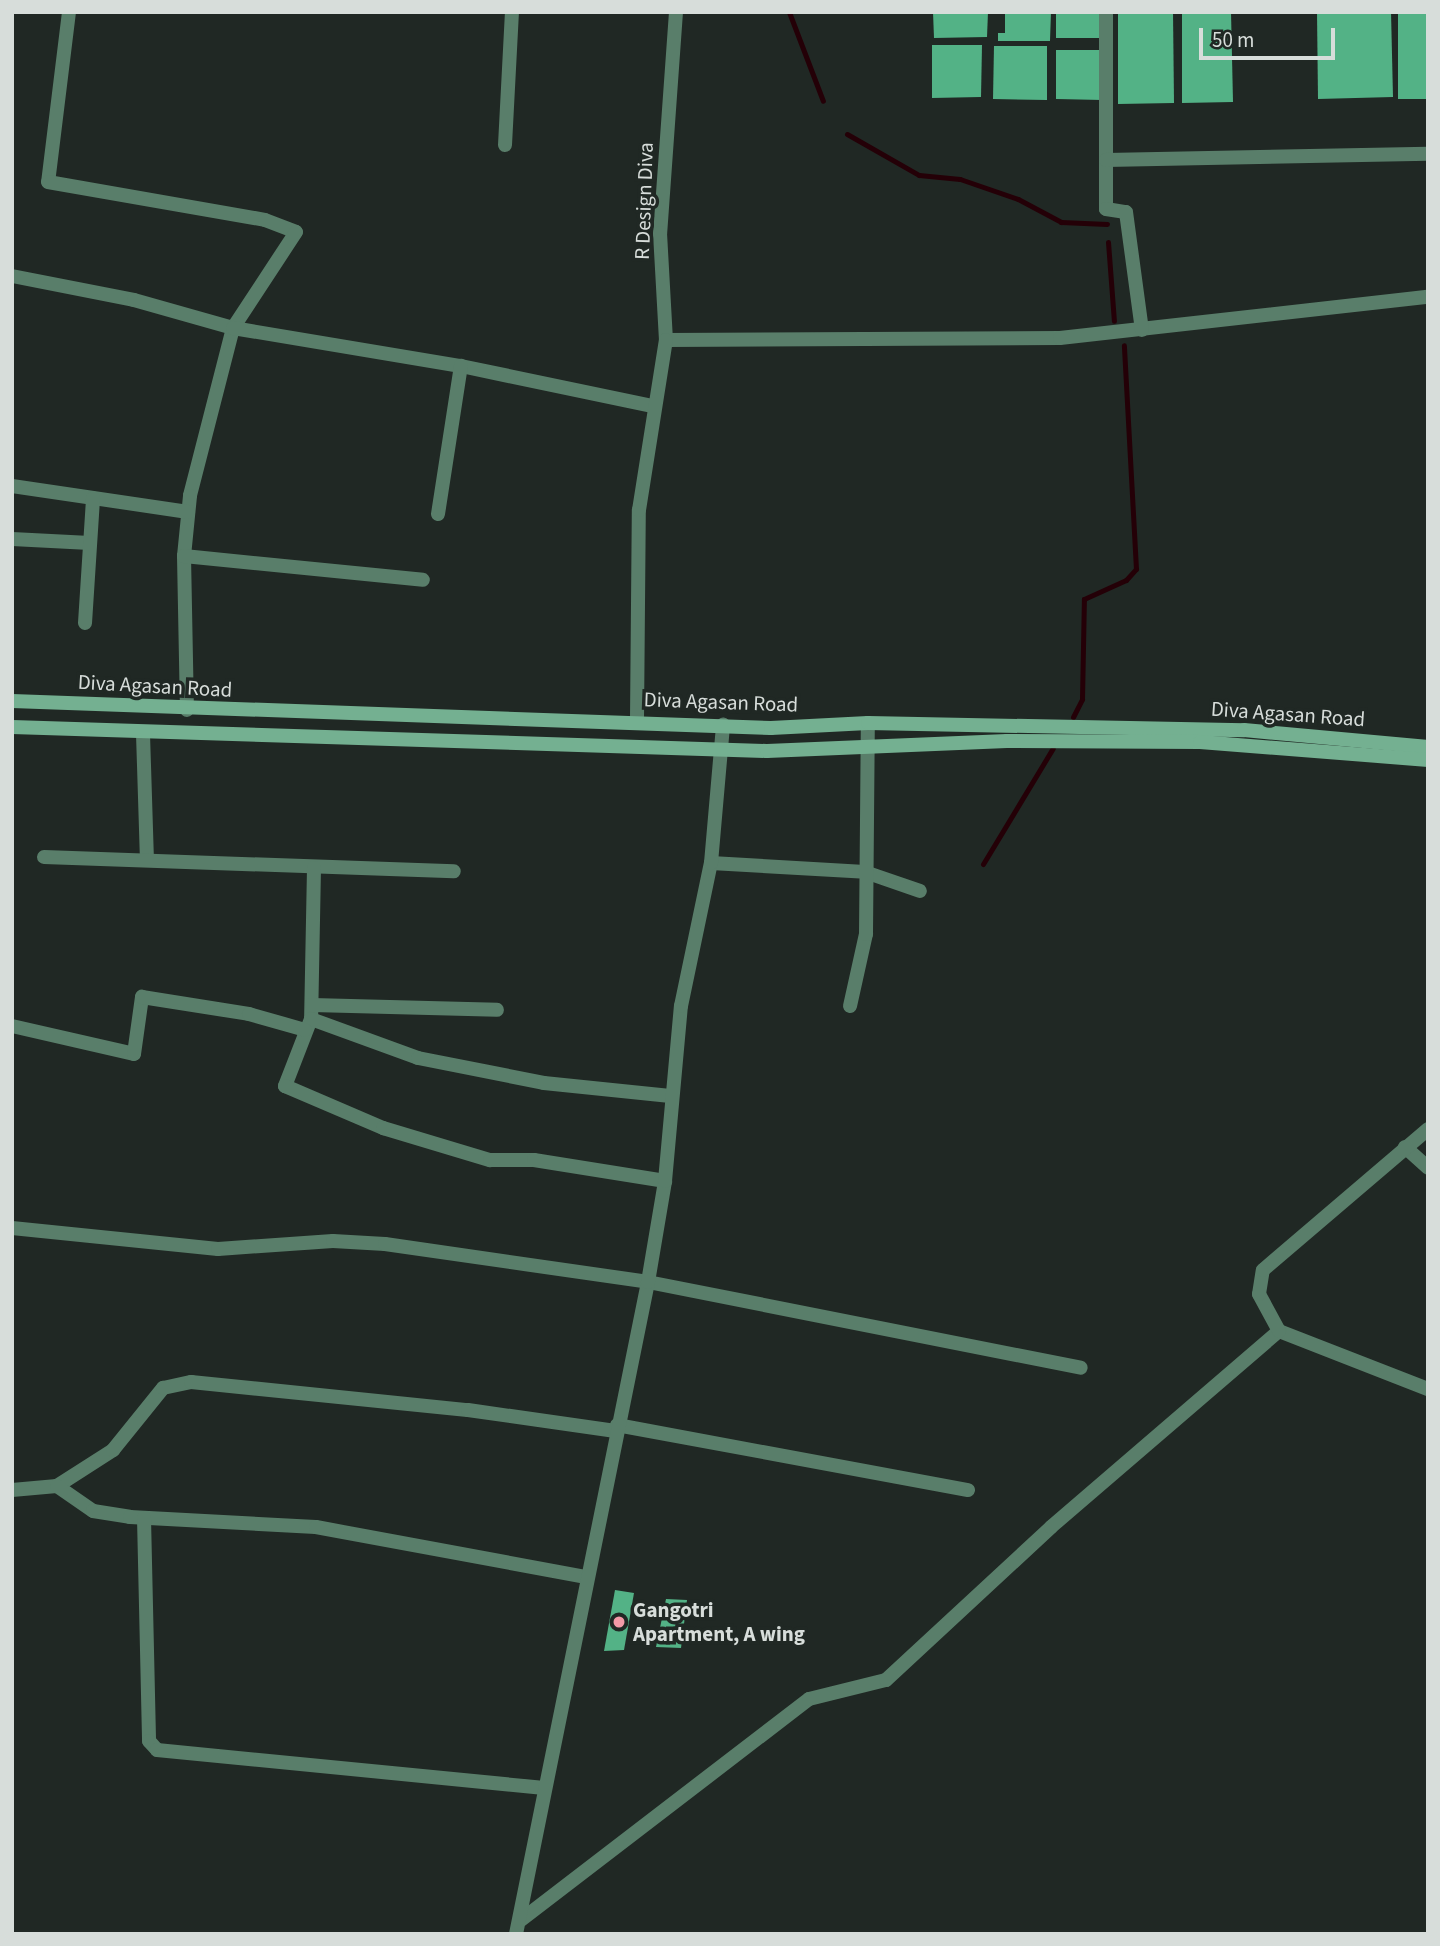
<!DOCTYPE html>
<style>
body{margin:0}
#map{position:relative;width:1440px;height:1946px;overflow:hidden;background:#202824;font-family:"Source Sans 3",sans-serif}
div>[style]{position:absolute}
.stream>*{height:5px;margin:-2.5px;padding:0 2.5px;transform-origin:2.5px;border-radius:2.5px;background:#240007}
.building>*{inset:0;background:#53b286}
.street>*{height:14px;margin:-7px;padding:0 7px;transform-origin:7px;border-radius:7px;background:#597e6a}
.secondary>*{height:14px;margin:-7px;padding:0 7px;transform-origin:7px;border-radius:7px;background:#74b091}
.dots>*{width:19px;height:19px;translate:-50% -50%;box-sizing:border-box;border:4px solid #202824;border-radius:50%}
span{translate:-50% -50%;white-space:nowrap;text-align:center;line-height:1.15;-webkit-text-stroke:7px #202824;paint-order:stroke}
.street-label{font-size:21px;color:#d7ddda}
.poi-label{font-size:21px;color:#d7ddda;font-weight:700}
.left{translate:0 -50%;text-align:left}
.frame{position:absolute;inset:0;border:14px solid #d7ddda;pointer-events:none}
.scale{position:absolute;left:1199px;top:28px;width:136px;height:32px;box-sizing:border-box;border:4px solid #d7ddda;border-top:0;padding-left:9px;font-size:21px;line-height:24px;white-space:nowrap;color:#d7ddda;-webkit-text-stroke:5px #202824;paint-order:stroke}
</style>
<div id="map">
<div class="stream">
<i style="left:789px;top:12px;width:95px;rotate:69.1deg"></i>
<i style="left:847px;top:134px;width:83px;rotate:29.7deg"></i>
<i style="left:919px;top:175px;width:41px;rotate:5.6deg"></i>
<i style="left:960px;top:179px;width:61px;rotate:19deg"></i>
<i style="left:1018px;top:199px;width:49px;rotate:28.1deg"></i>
<i style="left:1061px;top:222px;width:46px;rotate:2.5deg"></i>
<i style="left:1108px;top:242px;width:79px;rotate:85.7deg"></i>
<i style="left:1073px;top:717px;width:20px;rotate:-63deg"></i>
<i style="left:1082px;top:699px;width:100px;rotate:-88.9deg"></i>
<i style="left:1084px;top:599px;width:46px;rotate:-24.3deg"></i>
<i style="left:1126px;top:580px;width:15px;rotate:-48deg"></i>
<i style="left:1136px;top:569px;width:224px;rotate:-93.1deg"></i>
<i style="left:983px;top:864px;width:135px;rotate:-58.9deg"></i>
</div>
<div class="building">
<i style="clip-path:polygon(933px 12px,988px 12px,987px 37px,934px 38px)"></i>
<i style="clip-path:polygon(1005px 12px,1051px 12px,1050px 41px,998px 41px,998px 33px,1005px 33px)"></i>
<i style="clip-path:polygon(1056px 12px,1102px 12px,1102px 38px,1056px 38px)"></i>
<i style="clip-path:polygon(1118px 12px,1173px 12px,1174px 103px,1118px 104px)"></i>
<i style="clip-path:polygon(1182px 12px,1231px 12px,1233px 102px,1182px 103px)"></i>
<i style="clip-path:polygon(1317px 12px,1391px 12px,1393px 97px,1318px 99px)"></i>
<i style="clip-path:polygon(1398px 12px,1428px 12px,1428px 99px,1398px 99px)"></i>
<i style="clip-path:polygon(932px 45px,982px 45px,981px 97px,932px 98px)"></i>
<i style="clip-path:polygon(994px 46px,1047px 46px,1047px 100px,993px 99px)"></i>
<i style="clip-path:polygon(1056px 50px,1102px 50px,1102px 100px,1056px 99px)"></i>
<i style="clip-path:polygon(615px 1590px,634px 1593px,624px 1650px,604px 1651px)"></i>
<i style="clip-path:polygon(666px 1599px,687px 1600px,681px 1648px,656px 1647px)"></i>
</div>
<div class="street">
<i style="left:69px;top:12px;width:171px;rotate:97deg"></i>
<i style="left:48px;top:182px;width:220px;rotate:9.9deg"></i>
<i style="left:265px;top:220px;width:33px;rotate:21deg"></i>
<i style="left:296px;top:232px;width:115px;rotate:123.3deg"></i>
<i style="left:233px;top:328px;width:173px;rotate:104.4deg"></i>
<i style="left:190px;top:496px;width:60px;rotate:95.7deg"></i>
<i style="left:184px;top:556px;width:154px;rotate:88.9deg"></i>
<i style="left:676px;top:12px;width:222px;rotate:94.1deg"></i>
<i style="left:660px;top:233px;width:107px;rotate:86.8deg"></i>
<i style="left:666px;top:340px;width:394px;rotate:-0.3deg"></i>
<i style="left:1060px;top:338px;width:370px;rotate:-6.4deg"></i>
<i style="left:1106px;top:12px;width:197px;rotate:90deg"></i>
<i style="left:1106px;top:209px;width:20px;rotate:9deg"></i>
<i style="left:1126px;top:212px;width:119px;rotate:82.3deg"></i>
<i style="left:505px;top:145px;width:133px;rotate:-87deg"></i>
<i style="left:1106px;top:160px;width:322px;rotate:-1.1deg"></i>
<i style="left:12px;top:276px;width:124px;rotate:11.1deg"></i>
<i style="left:134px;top:300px;width:103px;rotate:15.8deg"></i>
<i style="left:233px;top:328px;width:231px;rotate:9.5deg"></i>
<i style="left:461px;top:366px;width:196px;rotate:11.8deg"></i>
<i style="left:12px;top:486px;width:178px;rotate:8.4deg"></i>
<i style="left:438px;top:514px;width:150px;rotate:-81.2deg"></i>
<i style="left:12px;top:539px;width:78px;rotate:2.9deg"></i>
<i style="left:184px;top:556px;width:240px;rotate:5.7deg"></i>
<i style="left:85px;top:623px;width:125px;rotate:-86.3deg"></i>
<i style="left:637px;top:719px;width:209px;rotate:-89.5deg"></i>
<i style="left:639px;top:510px;width:172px;rotate:-81deg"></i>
<i style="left:143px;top:734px;width:125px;rotate:88.2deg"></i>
<i style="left:44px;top:857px;width:410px;rotate:2deg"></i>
<i style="left:711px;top:863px;width:154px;rotate:3.3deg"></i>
<i style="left:865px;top:872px;width:58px;rotate:19.1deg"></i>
<i style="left:314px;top:868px;width:151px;rotate:91.1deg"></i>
<i style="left:311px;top:1019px;width:72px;rotate:111.2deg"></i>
<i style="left:285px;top:1086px;width:107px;rotate:23.2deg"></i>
<i style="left:383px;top:1128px;width:112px;rotate:16.7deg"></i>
<i style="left:490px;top:1160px;width:44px"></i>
<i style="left:534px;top:1160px;width:133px;rotate:9.1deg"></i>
<i style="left:312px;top:1005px;width:185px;rotate:1.5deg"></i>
<i style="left:850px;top:1006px;width:74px;rotate:-77.5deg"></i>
<i style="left:866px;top:934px;width:211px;rotate:-89.5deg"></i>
<i style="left:311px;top:1019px;width:114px;rotate:20deg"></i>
<i style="left:418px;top:1058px;width:128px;rotate:11.2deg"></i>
<i style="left:544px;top:1083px;width:127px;rotate:5.9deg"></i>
<i style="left:12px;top:1026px;width:125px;rotate:12.9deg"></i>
<i style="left:134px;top:1054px;width:58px;rotate:-82deg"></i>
<i style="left:142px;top:997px;width:108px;rotate:9deg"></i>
<i style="left:249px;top:1014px;width:58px;rotate:15.9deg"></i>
<i style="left:1405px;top:1147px;width:31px;rotate:42deg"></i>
<i style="left:12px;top:1228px;width:207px;rotate:5.8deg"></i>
<i style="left:218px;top:1249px;width:115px;rotate:-4deg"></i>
<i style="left:333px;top:1241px;width:52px;rotate:3.3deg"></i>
<i style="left:385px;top:1244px;width:266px;rotate:8.2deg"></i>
<i style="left:648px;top:1282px;width:441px;rotate:11.2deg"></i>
<i style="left:1279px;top:1331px;width:160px;rotate:21.3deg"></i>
<i style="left:617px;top:1425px;width:357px;rotate:10.5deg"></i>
<i style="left:57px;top:1486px;width:67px;rotate:-32.7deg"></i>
<i style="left:113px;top:1450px;width:80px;rotate:-51.1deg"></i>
<i style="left:163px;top:1388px;width:29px;rotate:-12deg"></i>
<i style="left:191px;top:1382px;width:278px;rotate:5.8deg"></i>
<i style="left:468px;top:1410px;width:149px;rotate:8.1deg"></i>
<i style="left:12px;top:1490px;width:45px;rotate:-5.1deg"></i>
<i style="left:57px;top:1486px;width:44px;rotate:34.8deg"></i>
<i style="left:93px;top:1511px;width:37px;rotate:9deg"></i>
<i style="left:130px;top:1517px;width:186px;rotate:3.1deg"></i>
<i style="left:316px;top:1527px;width:275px;rotate:10.5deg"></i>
<i style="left:144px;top:1518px;width:223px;rotate:88.7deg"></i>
<i style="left:149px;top:1741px;width:12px;rotate:48deg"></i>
<i style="left:157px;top:1750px;width:389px;rotate:5.6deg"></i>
<i style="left:521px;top:1920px;width:363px;rotate:-37.5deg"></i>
<i style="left:809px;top:1699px;width:79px;rotate:-13.9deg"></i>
<i style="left:886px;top:1680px;width:225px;rotate:-42.8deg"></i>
<i style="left:1051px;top:1527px;width:301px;rotate:-40.7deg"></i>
<i style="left:1279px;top:1331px;width:42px;rotate:-118.4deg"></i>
<i style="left:1259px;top:1294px;width:24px;rotate:-81deg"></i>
<i style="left:1263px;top:1270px;width:217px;rotate:-40.5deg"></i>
<i style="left:516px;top:1934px;width:665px;rotate:-78.55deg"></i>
<i style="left:648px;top:1282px;width:102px;rotate:-80.4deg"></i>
<i style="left:665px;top:1181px;width:176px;rotate:-84.8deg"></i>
<i style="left:681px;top:1006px;width:146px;rotate:-78.2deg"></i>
<i style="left:711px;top:863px;width:139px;rotate:-85deg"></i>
</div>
<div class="secondary">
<i style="left:12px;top:701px;width:759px;rotate:2.04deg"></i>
<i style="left:771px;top:728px;width:97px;rotate:-3deg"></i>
<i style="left:868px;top:723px;width:376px;rotate:1.1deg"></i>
<i style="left:1244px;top:730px;width:185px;rotate:5.3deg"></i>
<i style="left:12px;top:727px;width:755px;rotate:1.82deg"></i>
<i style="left:767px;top:751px;width:240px;rotate:-2.4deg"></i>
<i style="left:1007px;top:741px;width:193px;rotate:0.3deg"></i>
<i style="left:1200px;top:742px;width:229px;rotate:4.5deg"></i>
</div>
<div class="dots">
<i style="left:619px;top:1622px;background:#f39aa7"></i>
</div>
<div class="street-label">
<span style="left:644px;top:201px;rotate:-88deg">R Design Diva</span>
<span style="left:155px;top:686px;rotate:3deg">Diva Agasan Road</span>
<span style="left:721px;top:702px;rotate:2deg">Diva Agasan Road</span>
<span style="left:1288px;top:714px;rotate:4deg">Diva Agasan Road</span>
</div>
<div class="poi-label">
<span class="left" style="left:633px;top:1622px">Gangotri<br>Apartment, A wing</span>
</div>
<div class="frame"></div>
<div class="scale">50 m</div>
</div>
